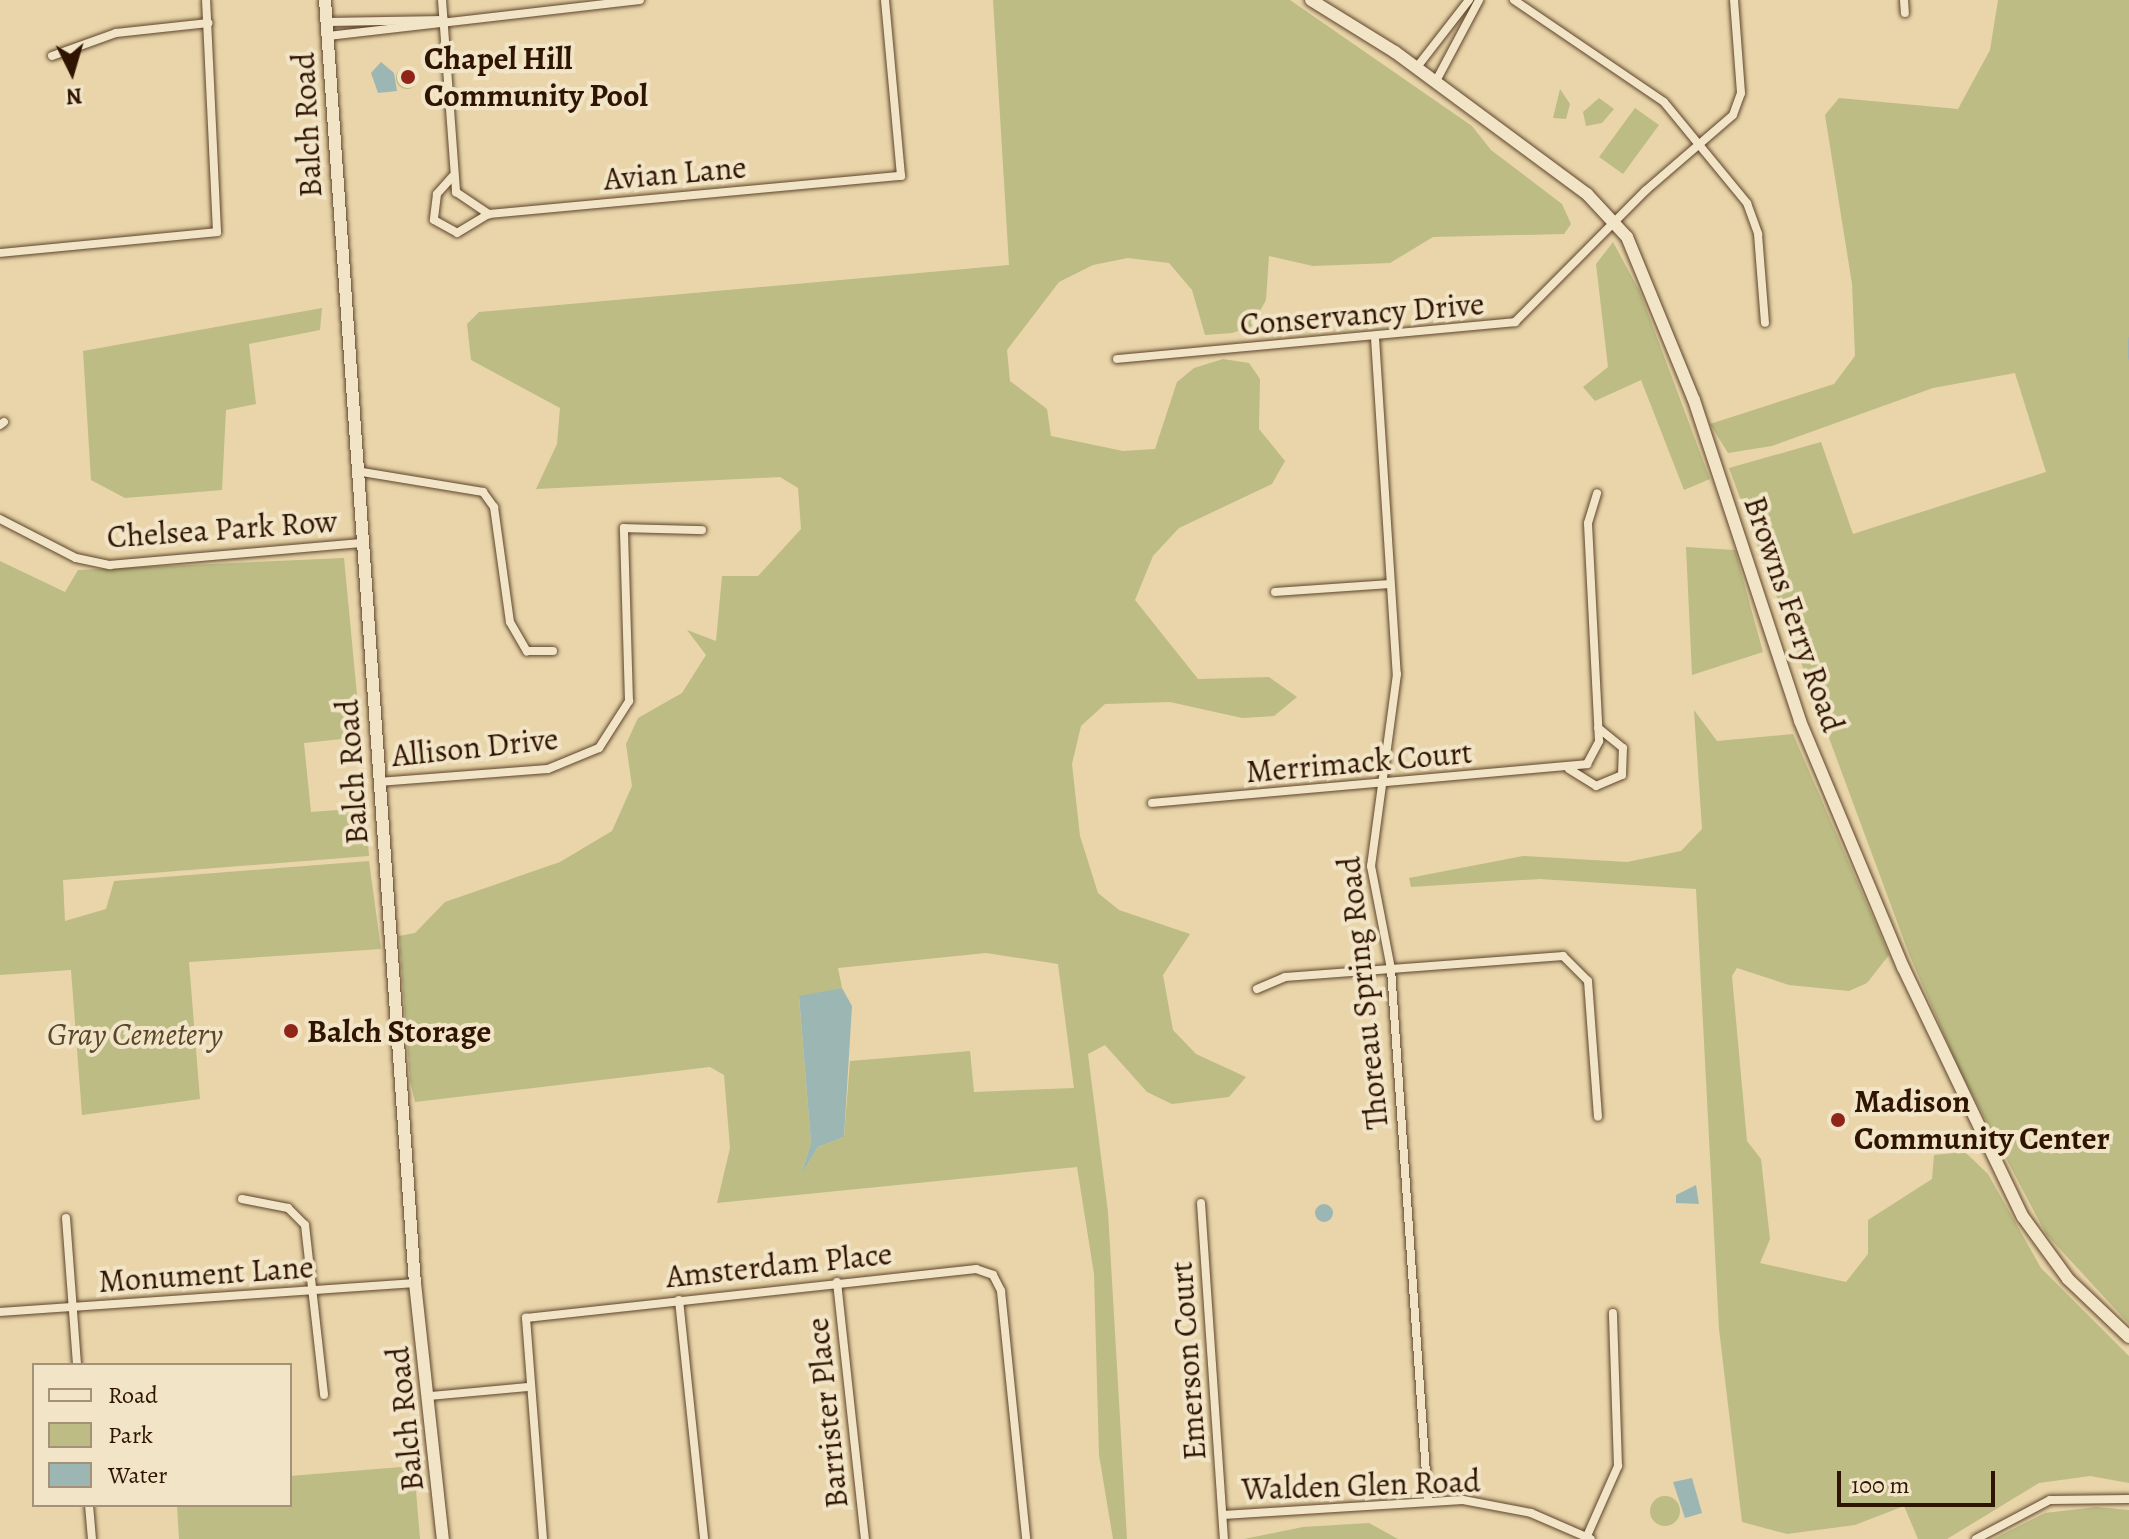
<!DOCTYPE html>
<style>
body{margin:0}
#map{position:relative;width:2129px;height:1539px;overflow:hidden;background:#e9d5a9;font-family:Alegreya,serif}
div>[style]{position:absolute}
.green>*{inset:0;background:#bcbc84}
.round{border-radius:50%}
.water>*{inset:0;background:#9cb6b3}
.stream>*{height:3px;margin:-1.5px;padding:0 1.5px;transform-origin:1.5px;border-radius:1.5px;background:#9cb6b3}
.roads{filter:drop-shadow(0 0 2px #5e442c) drop-shadow(0 0 2px #5e442c)}
.street>*{height:8px;margin:-4px;padding:0 4px;transform-origin:4px;border-radius:4px;background:#f1e4c7}
.secondary>*{height:12px;margin:-6px;padding:0 6px;transform-origin:6px;border-radius:6px;background:#f1e4c7}
.dots>*{width:22px;height:22px;translate:-50% -50%;box-sizing:border-box;border:4px solid #f1e4c7;border-radius:50%}
span{translate:-50% -50%;white-space:nowrap;text-align:center;line-height:1.15;-webkit-text-stroke:8px #f1e4c7;paint-order:stroke}
.poi-label{font-size:32px;color:#301402;font-weight:700}
.left{translate:0 -50%;text-align:left}
.street-label{font-size:32px;color:#301402}
.park-label{font-size:32px;color:#5a4629;font-style:italic}
.legend{position:absolute;left:32px;top:1363px;width:260px;height:144px;box-sizing:border-box;background:#f1e4c7;border:2px solid #a49178;margin:0;padding:10px 14px;list-style:none;font-size:24px;color:#301402}
.legend li{display:flex;align-items:center;gap:16px;height:40px}
.legend b{width:40px;border:2px solid #a49178}
.north{position:absolute;left:32px;top:32px;width:80px;height:80px;-webkit-text-stroke:6px #f1e4c7;paint-order:stroke;rotate:175deg;font-size:22px;font-weight:700;line-height:32px;text-align:center;color:#301402}
.north::after{content:'';display:block;margin:auto;width:28px;height:36px;background:#301402;clip-path:polygon(50% 0,100% 100%,50% 72%,0 100%)}
.scale{position:absolute;left:1837px;top:1471px;width:158px;height:36px;box-sizing:border-box;border:4px solid #301402;border-top:0;padding-left:10px;font-size:24px;line-height:28px;white-space:nowrap;color:#301402;-webkit-text-stroke:6px #f1e4c7;paint-order:stroke}
</style>
<div id="map">
<div class="green">
<i style="clip-path:polygon(evenodd,993px 0,1290px 0,1472px 126px,1491px 150px,1562px 204px,1571px 224px,1564px 234px,1433px 237px,1390px 263px,1313px 266px,1269px 256px,1266px 300px,1251px 327px,1232px 333px,1205px 335px,1192px 290px,1169px 263px,1128px 258px,1093px 265px,1059px 282px,1007px 350px,1010px 381px,1047px 409px,1051px 436px,1123px 451px,1155px 449px,1177px 382px,1194px 368px,1223px 359px,1249px 363px,1260px 379px,1259px 429px,1285px 461px,1272px 484px,1179px 528px,1153px 556px,1135px 600px,1198px 679px,1269px 677px,1297px 697px,1274px 716px,1242px 718px,1170px 702px,1105px 704px,1081px 726px,1072px 764px,1080px 836px,1098px 893px,1119px 910px,1190px 934px,1163px 975px,1173px 1030px,1196px 1054px,1246px 1077px,1229px 1097px,1172px 1104px,1147px 1092px,1105px 1045px,1088px 1054px,1108px 1212px,1127px 1539px,1113px 1539px,1099px 1455px,1094px 1274px,1077px 1167px,717px 1203px,730px 1148px,724px 1075px,710px 1067px,415px 1102px,410px 1081px,399px 936px,415px 933px,445px 902px,560px 862px,612px 831px,632px 786px,626px 744px,638px 718px,682px 693px,706px 655px,687px 630px,716px 641px,722px 576px,758px 576px,801px 529px,798px 488px,780px 477px,536px 489px,557px 444px,560px 408px,471px 360px,467px 324px,479px 312px,1009px 265px,993px 0,986px 953px,1058px 964px,1074px 1088px,974px 1092px,970px 1051px,850px 1061px,844px 1137px,818px 1147px,801px 1175px,811px 1143px,799px 997px,842px 988px,838px 968px,986px 953px)"></i>
<i style="clip-path:polygon(1998px 0,2129px 0,2129px 1324px,2046px 1234px,1959px 1069px,1909px 954px,1729px 468px,1821px 442px,1853px 534px,2046px 472px,2015px 373px,1933px 388px,1772px 446px,1728px 453px,1710px 424px,1834px 384px,1855px 356px,1852px 284px,1825px 115px,1839px 98px,1958px 109px,1990px 50px)"></i>
<i class="round" style="left:396px;top:67px;width:22px;height:22px"></i>
<i style="clip-path:polygon(1560px 89px,1570px 104px,1566px 119px,1553px 118px)"></i>
<i style="clip-path:polygon(1599px 98px,1614px 109px,1602px 123px,1586px 126px,1583px 112px)"></i>
<i style="clip-path:polygon(1635px 108px,1659px 125px,1623px 174px,1599px 157px)"></i>
<i style="clip-path:polygon(1613px 242px,1640px 292px,1710px 479px,1684px 490px,1641px 380px,1595px 401px,1583px 387px,1608px 367px,1596px 264px)"></i>
<i style="clip-path:polygon(322px 308px,320px 330px,249px 344px,256px 404px,226px 410px,222px 490px,125px 498px,91px 480px,83px 351px)"></i>
<i style="clip-path:polygon(1686px 547px,1735px 550px,1763px 652px,1692px 675px)"></i>
<i style="clip-path:polygon(344px 558px,361px 737px,304px 743px,311px 812px,365px 808px,369px 856px,63px 880px,65px 921px,106px 909px,114px 881px,369px 861px,381px 949px,189px 962px,200px 1099px,82px 1115px,71px 970px,0 975px,0 561px,65px 592px,78px 570px)"></i>
<i style="clip-path:polygon(1694px 710px,1717px 741px,1793px 734px,1889px 955px,1867px 983px,1849px 991px,1789px 985px,1737px 968px,1732px 976px,1747px 1141px,1761px 1159px,1770px 1239px,1760px 1263px,1846px 1282px,1868px 1254px,1868px 1220px,1932px 1179px,1934px 1155px,1965px 1152px,1988px 1174px,2041px 1268px,2129px 1356px,2129px 1483px,2090px 1476px,2039px 1483px,1947px 1539px,1918px 1539px,1904px 1506px,1855px 1525px,1787px 1534px,1742px 1522px,1719px 1329px,1696px 889px,1540px 879px,1411px 887px,1409px 878px,1523px 856px,1627px 862px,1681px 851px,1702px 829px)"></i>
<i style="clip-path:polygon(414px 1466px,420px 1539px,179px 1539px,177px 1505px,290px 1505px,290px 1476px)"></i>
<i class="round" style="left:1650px;top:1496px;width:30px;height:30px"></i>
<i style="clip-path:polygon(2096px 1507px,2129px 1510px,2129px 1539px,1993px 1539px,2045px 1513px)"></i>
<i style="clip-path:polygon(1369px 1523px,1398px 1539px,1244px 1539px,1303px 1527px)"></i>
</div>
<div class="water">
<i style="clip-path:polygon(381px 62px,394px 73px,397px 91px,378px 93px,371px 73px)"></i>
<i style="clip-path:polygon(842px 988px,852px 1006px,844px 1137px,818px 1147px,801px 1175px,811px 1143px,799px 996px)"></i>
<i style="clip-path:polygon(1696px 1185px,1699px 1204px,1676px 1203px,1676px 1195px)"></i>
<i class="round" style="left:1315px;top:1204px;width:18px;height:18px"></i>
<i style="clip-path:polygon(1692px 1478px,1702px 1513px,1685px 1518px,1673px 1482px)"></i>
</div>
<div class="stream">
<i style="left:2129px;top:338px;width:20px;rotate:90deg"></i>
</div>
<div class="roads">
<div class="street">
<i style="left:442px;top:0;width:193px;rotate:85.8deg"></i>
<i style="left:456px;top:192px;width:40px;rotate:34deg"></i>
<i style="left:489px;top:214px;width:414px;rotate:-5.3deg"></i>
<i style="left:901px;top:176px;width:177px;rotate:-95.2deg"></i>
<i style="left:1514px;top:0;width:181px;rotate:34.2deg"></i>
<i style="left:1664px;top:102px;width:131px;rotate:50.6deg"></i>
<i style="left:1747px;top:203px;width:33px;rotate:70deg"></i>
<i style="left:1758px;top:234px;width:89px;rotate:85.5deg"></i>
<i style="left:1904px;top:0;width:13px;rotate:86deg"></i>
<i style="left:327px;top:22px;width:117px;rotate:-1deg"></i>
<i style="left:328px;top:36px;width:314px;rotate:-6.6deg"></i>
<i style="left:52px;top:56px;width:68px;rotate:-19.8deg"></i>
<i style="left:116px;top:33px;width:93px;rotate:-6.2deg"></i>
<i style="left:1417px;top:67px;width:85px;rotate:-52.2deg"></i>
<i style="left:1436px;top:81px;width:92px;rotate:-62deg"></i>
<i style="left:453px;top:176px;width:24px;rotate:132deg"></i>
<i style="left:437px;top:194px;width:26px;rotate:97deg"></i>
<i style="left:434px;top:220px;width:26px;rotate:29deg"></i>
<i style="left:457px;top:233px;width:37px;rotate:-31deg"></i>
<i style="left:0;top:253px;width:218px;rotate:-5.5deg"></i>
<i style="left:217px;top:232px;width:232px;rotate:-92.7deg"></i>
<i style="left:1375px;top:338px;width:337px;rotate:86.3deg"></i>
<i style="left:1397px;top:674px;width:194px;rotate:97.7deg"></i>
<i style="left:1371px;top:866px;width:105px;rotate:79deg"></i>
<i style="left:1391px;top:969px;width:534px;rotate:86.03deg"></i>
<i style="left:1117px;top:359px;width:400px;rotate:-5.3deg"></i>
<i style="left:1515px;top:322px;width:185px;rotate:-45.2deg"></i>
<i style="left:1645px;top:191px;width:116px;rotate:-40.8deg"></i>
<i style="left:1733px;top:115px;width:23px;rotate:-70deg"></i>
<i style="left:1741px;top:93px;width:93px;rotate:-94.3deg"></i>
<i style="left:0;top:425px;width:5px;rotate:-37deg"></i>
<i style="left:356px;top:471px;width:129px;rotate:9.4deg"></i>
<i style="left:483px;top:492px;width:19px;rotate:54deg"></i>
<i style="left:494px;top:507px;width:116px;rotate:82.1deg"></i>
<i style="left:510px;top:622px;width:34px;rotate:60deg"></i>
<i style="left:527px;top:651px;width:26px"></i>
<i style="left:0;top:519px;width:85px;rotate:27.2deg"></i>
<i style="left:76px;top:558px;width:35px;rotate:12deg"></i>
<i style="left:110px;top:565px;width:251px;rotate:-5deg"></i>
<i style="left:1275px;top:592px;width:115px;rotate:-4deg"></i>
<i style="left:1569px;top:769px;width:32px;rotate:32deg"></i>
<i style="left:1596px;top:786px;width:28px;rotate:-23deg"></i>
<i style="left:1622px;top:775px;width:27px;rotate:-88deg"></i>
<i style="left:1623px;top:748px;width:32px;rotate:-141deg"></i>
<i style="left:378px;top:782px;width:170px;rotate:-4.4deg"></i>
<i style="left:548px;top:769px;width:55px;rotate:-22.4deg"></i>
<i style="left:599px;top:748px;width:56px;rotate:-57.4deg"></i>
<i style="left:629px;top:701px;width:173px;rotate:-91.7deg"></i>
<i style="left:624px;top:528px;width:78px;rotate:1.5deg"></i>
<i style="left:1152px;top:803px;width:437px;rotate:-5.1deg"></i>
<i style="left:1587px;top:764px;width:26px;rotate:-62deg"></i>
<i style="left:1599px;top:741px;width:218px;rotate:-92.9deg"></i>
<i style="left:1588px;top:523px;width:31px;rotate:-73deg"></i>
<i style="left:1257px;top:989px;width:30px;rotate:-23deg"></i>
<i style="left:1285px;top:977px;width:279px;rotate:-4.3deg"></i>
<i style="left:1563px;top:956px;width:35px;rotate:45deg"></i>
<i style="left:1588px;top:981px;width:136px;rotate:85.8deg"></i>
<i style="left:242px;top:1199px;width:47px;rotate:11.1deg"></i>
<i style="left:288px;top:1208px;width:24px;rotate:45deg"></i>
<i style="left:305px;top:1225px;width:171px;rotate:83.6deg"></i>
<i style="left:1201px;top:1203px;width:337px;rotate:86.1deg"></i>
<i style="left:66px;top:1218px;width:147px;rotate:85.7deg"></i>
<i style="left:837px;top:1282px;width:259px;rotate:83.8deg"></i>
<i style="left:679px;top:1300px;width:240px;rotate:84deg"></i>
<i style="left:0;top:1312px;width:416px;rotate:-4deg"></i>
<i style="left:430px;top:1396px;width:97px;rotate:-5.3deg"></i>
<i style="left:89px;top:1505px;width:34px;rotate:85deg"></i>
<i style="left:1223px;top:1515px;width:240px;rotate:-3.6deg"></i>
<i style="left:1463px;top:1500px;width:69px;rotate:10.8deg"></i>
<i style="left:1531px;top:1513px;width:65px;rotate:23.4deg"></i>
<i style="left:1587px;top:1536px;width:77px;rotate:-66.1deg"></i>
<i style="left:1618px;top:1466px;width:153px;rotate:-91.9deg"></i>
<i style="left:543px;top:1539px;width:222px;rotate:-94.4deg"></i>
<i style="left:526px;top:1318px;width:453px;rotate:-6.2deg"></i>
<i style="left:976px;top:1269px;width:18px;rotate:19deg"></i>
<i style="left:993px;top:1275px;width:18px;rotate:63deg"></i>
<i style="left:1001px;top:1291px;width:249px;rotate:84.2deg"></i>
<i style="left:1976px;top:1539px;width:84px;rotate:-27.8deg"></i>
<i style="left:2050px;top:1500px;width:79px;rotate:-0.7deg"></i>
</div>
<div class="secondary">
<i style="left:325px;top:0;width:1286px;rotate:85.99deg"></i>
<i style="left:415px;top:1283px;width:258px;rotate:83.8deg"></i>
<i style="left:1311px;top:0;width:99px;rotate:31.8deg"></i>
<i style="left:1395px;top:52px;width:239px;rotate:36.5deg"></i>
<i style="left:1587px;top:194px;width:59px;rotate:47.1deg"></i>
<i style="left:1627px;top:237px;width:176px;rotate:67.7deg"></i>
<i style="left:1694px;top:400px;width:338px;rotate:71.7deg"></i>
<i style="left:1800px;top:721px;width:267px;rotate:67.3deg"></i>
<i style="left:1903px;top:967px;width:277px;rotate:64.4deg"></i>
<i style="left:2023px;top:1217px;width:77px;rotate:54deg"></i>
<i style="left:2068px;top:1279px;width:84px;rotate:43.6deg"></i>
</div>
</div>
<div class="dots">
<i style="left:408px;top:77px;background:#8f2418"></i>
<i style="left:291px;top:1031px;background:#8f2418"></i>
<i style="left:1838px;top:1120px;background:#8f2418"></i>
</div>
<div class="poi-label">
<span class="left" style="left:424px;top:77px">Chapel Hill<br>Community Pool</span>
<span class="left" style="left:307px;top:1031px">Balch Storage</span>
<span class="left" style="left:1854px;top:1120px">Madison<br>Community Center</span>
</div>
<div class="street-label">
<span style="left:307px;top:125px;rotate:-93deg">Balch Road</span>
<span style="left:675px;top:173px;rotate:-5deg">Avian Lane</span>
<span style="left:1362px;top:314px;rotate:-5deg">Conservancy Drive</span>
<span style="left:222px;top:529px;rotate:-4deg">Chelsea Park Row</span>
<span style="left:1794px;top:614px;rotate:71deg">Browns Ferry Road</span>
<span style="left:475px;top:747px;rotate:-6deg">Allison Drive</span>
<span style="left:1359px;top:762px;rotate:-5deg">Merrimack Court</span>
<span style="left:352px;top:772px;rotate:-94deg">Balch Road</span>
<span style="left:1363px;top:993px;rotate:-96deg">Thoreau Spring Road</span>
<span style="left:779px;top:1265px;rotate:-6deg">Amsterdam Place</span>
<span style="left:206px;top:1274px;rotate:-4deg">Monument Lane</span>
<span style="left:1188px;top:1361px;rotate:-94deg">Emerson Court</span>
<span style="left:827px;top:1413px;rotate:-96deg">Barrister Place</span>
<span style="left:405px;top:1419px;rotate:-96deg">Balch Road</span>
<span style="left:1361px;top:1485px;rotate:-2deg">Walden Glen Road</span>
</div>
<div class="park-label">
<span style="left:135px;top:1034px">Gray Cemetery</span>
</div>
<ul class="legend">
<li><b style="height:10px;background:#f1e4c7"></b>Road</li>
<li><b style="height:22px;background:#bcbc84"></b>Park</li>
<li><b style="height:22px;background:#9cb6b3"></b>Water</li>
</ul>
<div class="north">N</div>
<div class="scale">100 m</div>
</div>
